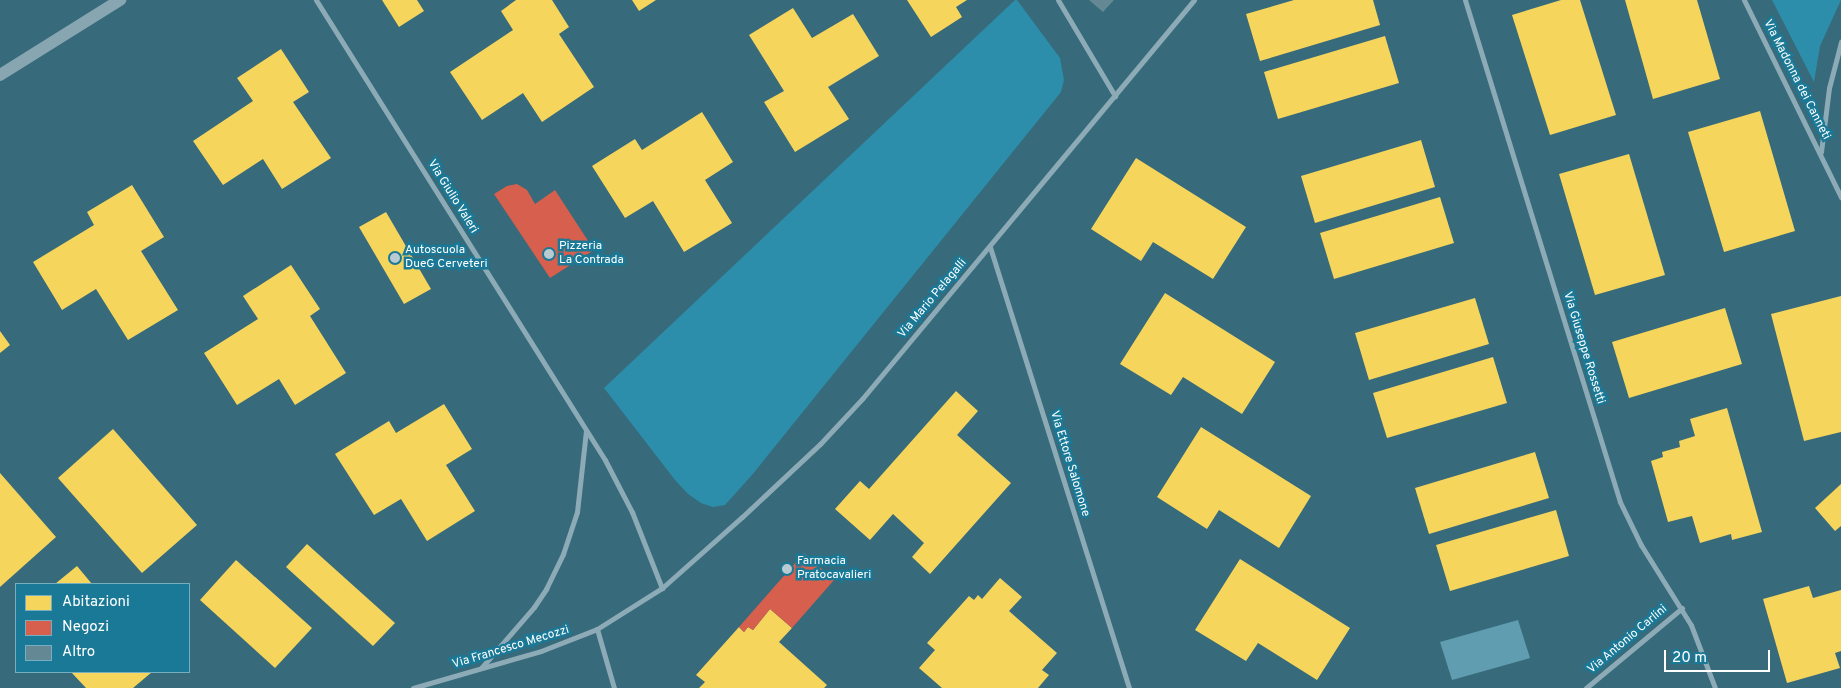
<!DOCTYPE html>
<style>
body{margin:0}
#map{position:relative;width:1841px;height:688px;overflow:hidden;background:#376a7a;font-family:Overpass,sans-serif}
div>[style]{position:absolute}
.green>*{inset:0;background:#2c8eab}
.water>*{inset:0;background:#609db0}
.homes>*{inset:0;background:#f6d55c}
.shops>*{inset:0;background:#d6604d}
.building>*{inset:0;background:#648995}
.street>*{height:5px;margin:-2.5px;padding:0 2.5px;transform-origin:2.5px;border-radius:2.5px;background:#8dabb6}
.secondary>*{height:12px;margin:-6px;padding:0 6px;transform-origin:6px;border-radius:6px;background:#87a6b1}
.dots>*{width:14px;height:14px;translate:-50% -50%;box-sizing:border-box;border:2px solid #1a7997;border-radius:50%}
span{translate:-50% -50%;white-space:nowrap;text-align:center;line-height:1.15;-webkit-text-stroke:5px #1a7997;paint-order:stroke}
.street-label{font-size:12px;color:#fff}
.poi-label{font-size:12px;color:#fff}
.left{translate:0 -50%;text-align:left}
.legend{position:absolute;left:15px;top:583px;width:175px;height:90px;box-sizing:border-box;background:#1a7997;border:1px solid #76afc1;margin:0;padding:6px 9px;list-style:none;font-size:15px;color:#fff}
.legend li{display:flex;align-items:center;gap:10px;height:25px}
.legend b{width:25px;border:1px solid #76afc1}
.scale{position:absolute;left:1664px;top:650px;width:106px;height:22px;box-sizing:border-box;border:2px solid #fff;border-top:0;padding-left:6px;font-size:15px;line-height:18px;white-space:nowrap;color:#fff;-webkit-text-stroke:4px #1a7997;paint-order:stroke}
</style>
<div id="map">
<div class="green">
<i style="clip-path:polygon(1015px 0,1017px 0,1060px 58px,1064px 80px,1061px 92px,752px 475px,725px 505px,713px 507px,701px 503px,688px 494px,675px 480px,604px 388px)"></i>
<i style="clip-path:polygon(1772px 0,1841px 0,1820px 46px,1814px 82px)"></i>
</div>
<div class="water">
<i style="clip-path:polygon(1518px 620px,1530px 658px,1452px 680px,1440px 642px)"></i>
</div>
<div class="homes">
<i style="clip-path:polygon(382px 0,417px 0,424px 11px,399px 27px)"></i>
<i style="clip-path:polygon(516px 0,552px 0,569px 27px,559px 34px,594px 87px,542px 122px,523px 93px,482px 120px,450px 72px,513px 30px,501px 11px)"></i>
<i style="clip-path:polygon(632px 0,656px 0,639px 11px)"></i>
<i style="clip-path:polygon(907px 0,967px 0,956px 7px,962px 17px,931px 37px)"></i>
<i style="clip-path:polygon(1294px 0,1373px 0,1380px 25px,1260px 61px,1246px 14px)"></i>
<i style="clip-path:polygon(1561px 0,1580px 0,1616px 115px,1550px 135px,1512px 15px)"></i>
<i style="clip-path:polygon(1625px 0,1697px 0,1720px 79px,1653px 99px)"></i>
<i style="clip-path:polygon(793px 8px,812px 38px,853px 14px,879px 56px,828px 87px,849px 119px,795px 152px,764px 102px,784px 91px,749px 35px)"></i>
<i style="clip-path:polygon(1385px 36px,1399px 83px,1278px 119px,1264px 72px)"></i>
<i style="clip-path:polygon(281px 49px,309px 92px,293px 102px,331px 158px,282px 189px,263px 159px,223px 185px,193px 141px,253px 101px,237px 78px)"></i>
<i style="clip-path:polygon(1760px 111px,1795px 231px,1724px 252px,1688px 132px)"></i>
<i style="clip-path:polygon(702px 112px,733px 162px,705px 180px,732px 223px,684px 252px,653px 201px,625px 218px,592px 166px,635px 139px,642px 150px)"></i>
<i style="clip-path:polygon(1421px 140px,1435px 187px,1315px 223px,1301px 176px)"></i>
<i style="clip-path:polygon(1629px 154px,1665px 275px,1595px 295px,1559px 174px)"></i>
<i style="clip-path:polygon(1136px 158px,1246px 227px,1213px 279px,1153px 242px,1141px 261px,1091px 229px)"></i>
<i style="clip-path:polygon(132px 185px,164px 237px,141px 251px,178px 310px,128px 340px,96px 289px,62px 310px,33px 262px,94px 225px,87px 212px)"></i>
<i style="clip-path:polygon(1440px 197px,1454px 243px,1334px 279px,1320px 233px)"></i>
<i style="clip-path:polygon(386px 212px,431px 289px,404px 304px,359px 227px)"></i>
<i style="clip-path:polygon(291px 265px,320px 309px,310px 316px,346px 373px,295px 405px,279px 379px,237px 405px,204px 353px,258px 319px,243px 296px)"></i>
<i style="clip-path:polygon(1165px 293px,1275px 362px,1242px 414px,1183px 377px,1171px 395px,1120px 364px)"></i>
<i style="clip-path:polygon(1841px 296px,1841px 432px,1804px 441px,1771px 314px)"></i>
<i style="clip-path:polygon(1475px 298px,1489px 344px,1369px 380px,1355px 333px)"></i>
<i style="clip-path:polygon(1725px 308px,1742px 364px,1629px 398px,1612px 342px)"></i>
<i style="clip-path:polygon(0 331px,10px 345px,0 353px)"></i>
<i style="clip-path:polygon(1493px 357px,1507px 403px,1387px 438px,1373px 393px)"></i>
<i style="clip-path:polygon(956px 391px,978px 411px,957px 435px,1011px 483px,930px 574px,912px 557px,924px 543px,893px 514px,870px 540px,835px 509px,860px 481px,869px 489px)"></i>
<i style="clip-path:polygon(444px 404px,472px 449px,446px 465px,475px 511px,427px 541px,401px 499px,374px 515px,335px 454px,389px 421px,396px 433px)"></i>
<i style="clip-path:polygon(1727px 408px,1762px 532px,1732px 540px,1731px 534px,1700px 543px,1692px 516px,1668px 522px,1651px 461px,1663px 457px,1662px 452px,1680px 447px,1679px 441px,1695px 436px,1690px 419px)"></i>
<i style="clip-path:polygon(1201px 427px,1311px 496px,1279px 548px,1219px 510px,1207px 529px,1157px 497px)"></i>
<i style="clip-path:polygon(113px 429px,197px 525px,142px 573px,58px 478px)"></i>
<i style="clip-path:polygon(1535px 452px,1549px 498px,1429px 534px,1415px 488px)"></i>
<i style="clip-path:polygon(0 473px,56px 537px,0 587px)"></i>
<i style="clip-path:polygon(1841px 484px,1841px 526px,1835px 531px,1815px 508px)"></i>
<i style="clip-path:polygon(1556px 510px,1569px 556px,1450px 591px,1436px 545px)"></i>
<i style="clip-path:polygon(307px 544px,395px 623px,373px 646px,286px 567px)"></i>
<i style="clip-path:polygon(1240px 559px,1350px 628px,1317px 680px,1258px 643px,1246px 661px,1195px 630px)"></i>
<i style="clip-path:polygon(236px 560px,312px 628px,275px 668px,200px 600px)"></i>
<i style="clip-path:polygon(77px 566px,92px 584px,55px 584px)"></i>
<i style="clip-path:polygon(1000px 578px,1022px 597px,1009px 611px,1057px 653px,1042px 670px,1049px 675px,1038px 688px,942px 688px,919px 668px,935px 650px,927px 643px,969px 596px,974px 600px,978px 595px,982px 599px)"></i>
<i style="clip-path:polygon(1809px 586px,1813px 598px,1841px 590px,1841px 651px,1835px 653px,1840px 668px,1787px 683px,1763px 599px)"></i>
<i style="clip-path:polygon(770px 609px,792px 628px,779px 642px,827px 685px,824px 688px,699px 688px,705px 682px,696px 675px,739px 627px,744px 632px,748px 627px,753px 630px)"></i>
<i style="clip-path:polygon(71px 672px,152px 672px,133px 688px,86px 688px)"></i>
</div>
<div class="shops">
<i style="clip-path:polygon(517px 184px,527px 190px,535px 204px,555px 190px,594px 250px,550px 278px,494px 194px,507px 186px)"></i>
<i style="clip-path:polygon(804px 553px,834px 580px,792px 628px,770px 609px,753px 630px,748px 627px,744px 632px,739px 627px)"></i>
</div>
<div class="building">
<i style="clip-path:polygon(1089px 0,1114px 0,1103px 12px)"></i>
</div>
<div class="street">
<i style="left:316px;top:0;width:543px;rotate:57.86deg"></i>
<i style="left:605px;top:460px;width:59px;rotate:62.6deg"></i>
<i style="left:632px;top:512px;width:82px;rotate:68.5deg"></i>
<i style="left:1058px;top:0;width:112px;rotate:59.3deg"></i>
<i style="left:1465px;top:0;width:525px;rotate:72.84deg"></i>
<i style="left:1620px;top:502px;width:48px;rotate:64deg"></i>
<i style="left:1641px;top:545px;width:94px;rotate:58deg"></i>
<i style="left:1691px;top:625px;width:67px;rotate:69.1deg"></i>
<i style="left:1744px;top:0;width:220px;rotate:63.8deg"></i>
<i style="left:1821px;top:152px;width:64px;rotate:-82.9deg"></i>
<i style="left:1829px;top:88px;width:48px;rotate:-75.4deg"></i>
<i style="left:990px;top:247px;width:462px;rotate:72.5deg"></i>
<i style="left:597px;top:629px;width:61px;rotate:73.9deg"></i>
<i style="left:482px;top:667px;width:79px;rotate:-49.1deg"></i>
<i style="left:534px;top:607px;width:22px;rotate:-56deg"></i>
<i style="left:546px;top:589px;width:39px;rotate:-64deg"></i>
<i style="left:563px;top:554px;width:44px;rotate:-71.6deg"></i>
<i style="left:577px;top:512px;width:82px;rotate:-83.7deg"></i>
<i style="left:413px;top:688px;width:133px;rotate:-16.1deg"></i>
<i style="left:541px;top:651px;width:60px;rotate:-21.4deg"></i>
<i style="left:597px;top:629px;width:77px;rotate:-32.2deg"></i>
<i style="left:662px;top:588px;width:107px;rotate:-41.6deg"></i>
<i style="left:742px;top:517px;width:107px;rotate:-43.1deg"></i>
<i style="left:820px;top:444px;width:62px;rotate:-47deg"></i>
<i style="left:862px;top:399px;width:519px;rotate:-50.24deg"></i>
<i style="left:1586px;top:688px;width:125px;rotate:-39.8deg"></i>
</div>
<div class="secondary">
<i style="left:0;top:75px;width:142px;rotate:-32deg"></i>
</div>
<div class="dots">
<i style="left:549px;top:254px;background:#b9cbd0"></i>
<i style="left:395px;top:258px;background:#b9cbd0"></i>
<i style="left:787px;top:569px;background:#b9cbd0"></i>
</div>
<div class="street-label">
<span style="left:1796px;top:80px;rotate:63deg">Via Madonna dei Canneti</span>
<span style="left:452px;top:197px;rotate:58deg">Via Giulio Valeri</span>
<span style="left:933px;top:299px;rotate:-50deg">Via Mario Pelagalli</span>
<span style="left:1583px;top:348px;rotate:73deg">Via Giuseppe Rossetti</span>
<span style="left:1069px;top:464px;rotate:73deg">Via Ettore Salomone</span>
<span style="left:1628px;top:640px;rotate:-40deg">Via Antonio Carlini</span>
<span style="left:511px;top:648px;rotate:-17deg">Via Francesco Mecozzi</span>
</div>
<div class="poi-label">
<span class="left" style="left:559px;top:254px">Pizzeria<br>La Contrada</span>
<span class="left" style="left:405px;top:258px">Autoscuola<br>DueG Cerveteri</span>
<span class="left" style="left:797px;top:569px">Farmacia<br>Pratocavalieri</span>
</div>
<ul class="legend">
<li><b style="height:14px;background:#f6d55c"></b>Abitazioni</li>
<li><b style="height:14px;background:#d6604d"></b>Negozi</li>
<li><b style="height:14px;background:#648995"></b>Altro</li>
</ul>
<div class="scale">20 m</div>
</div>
